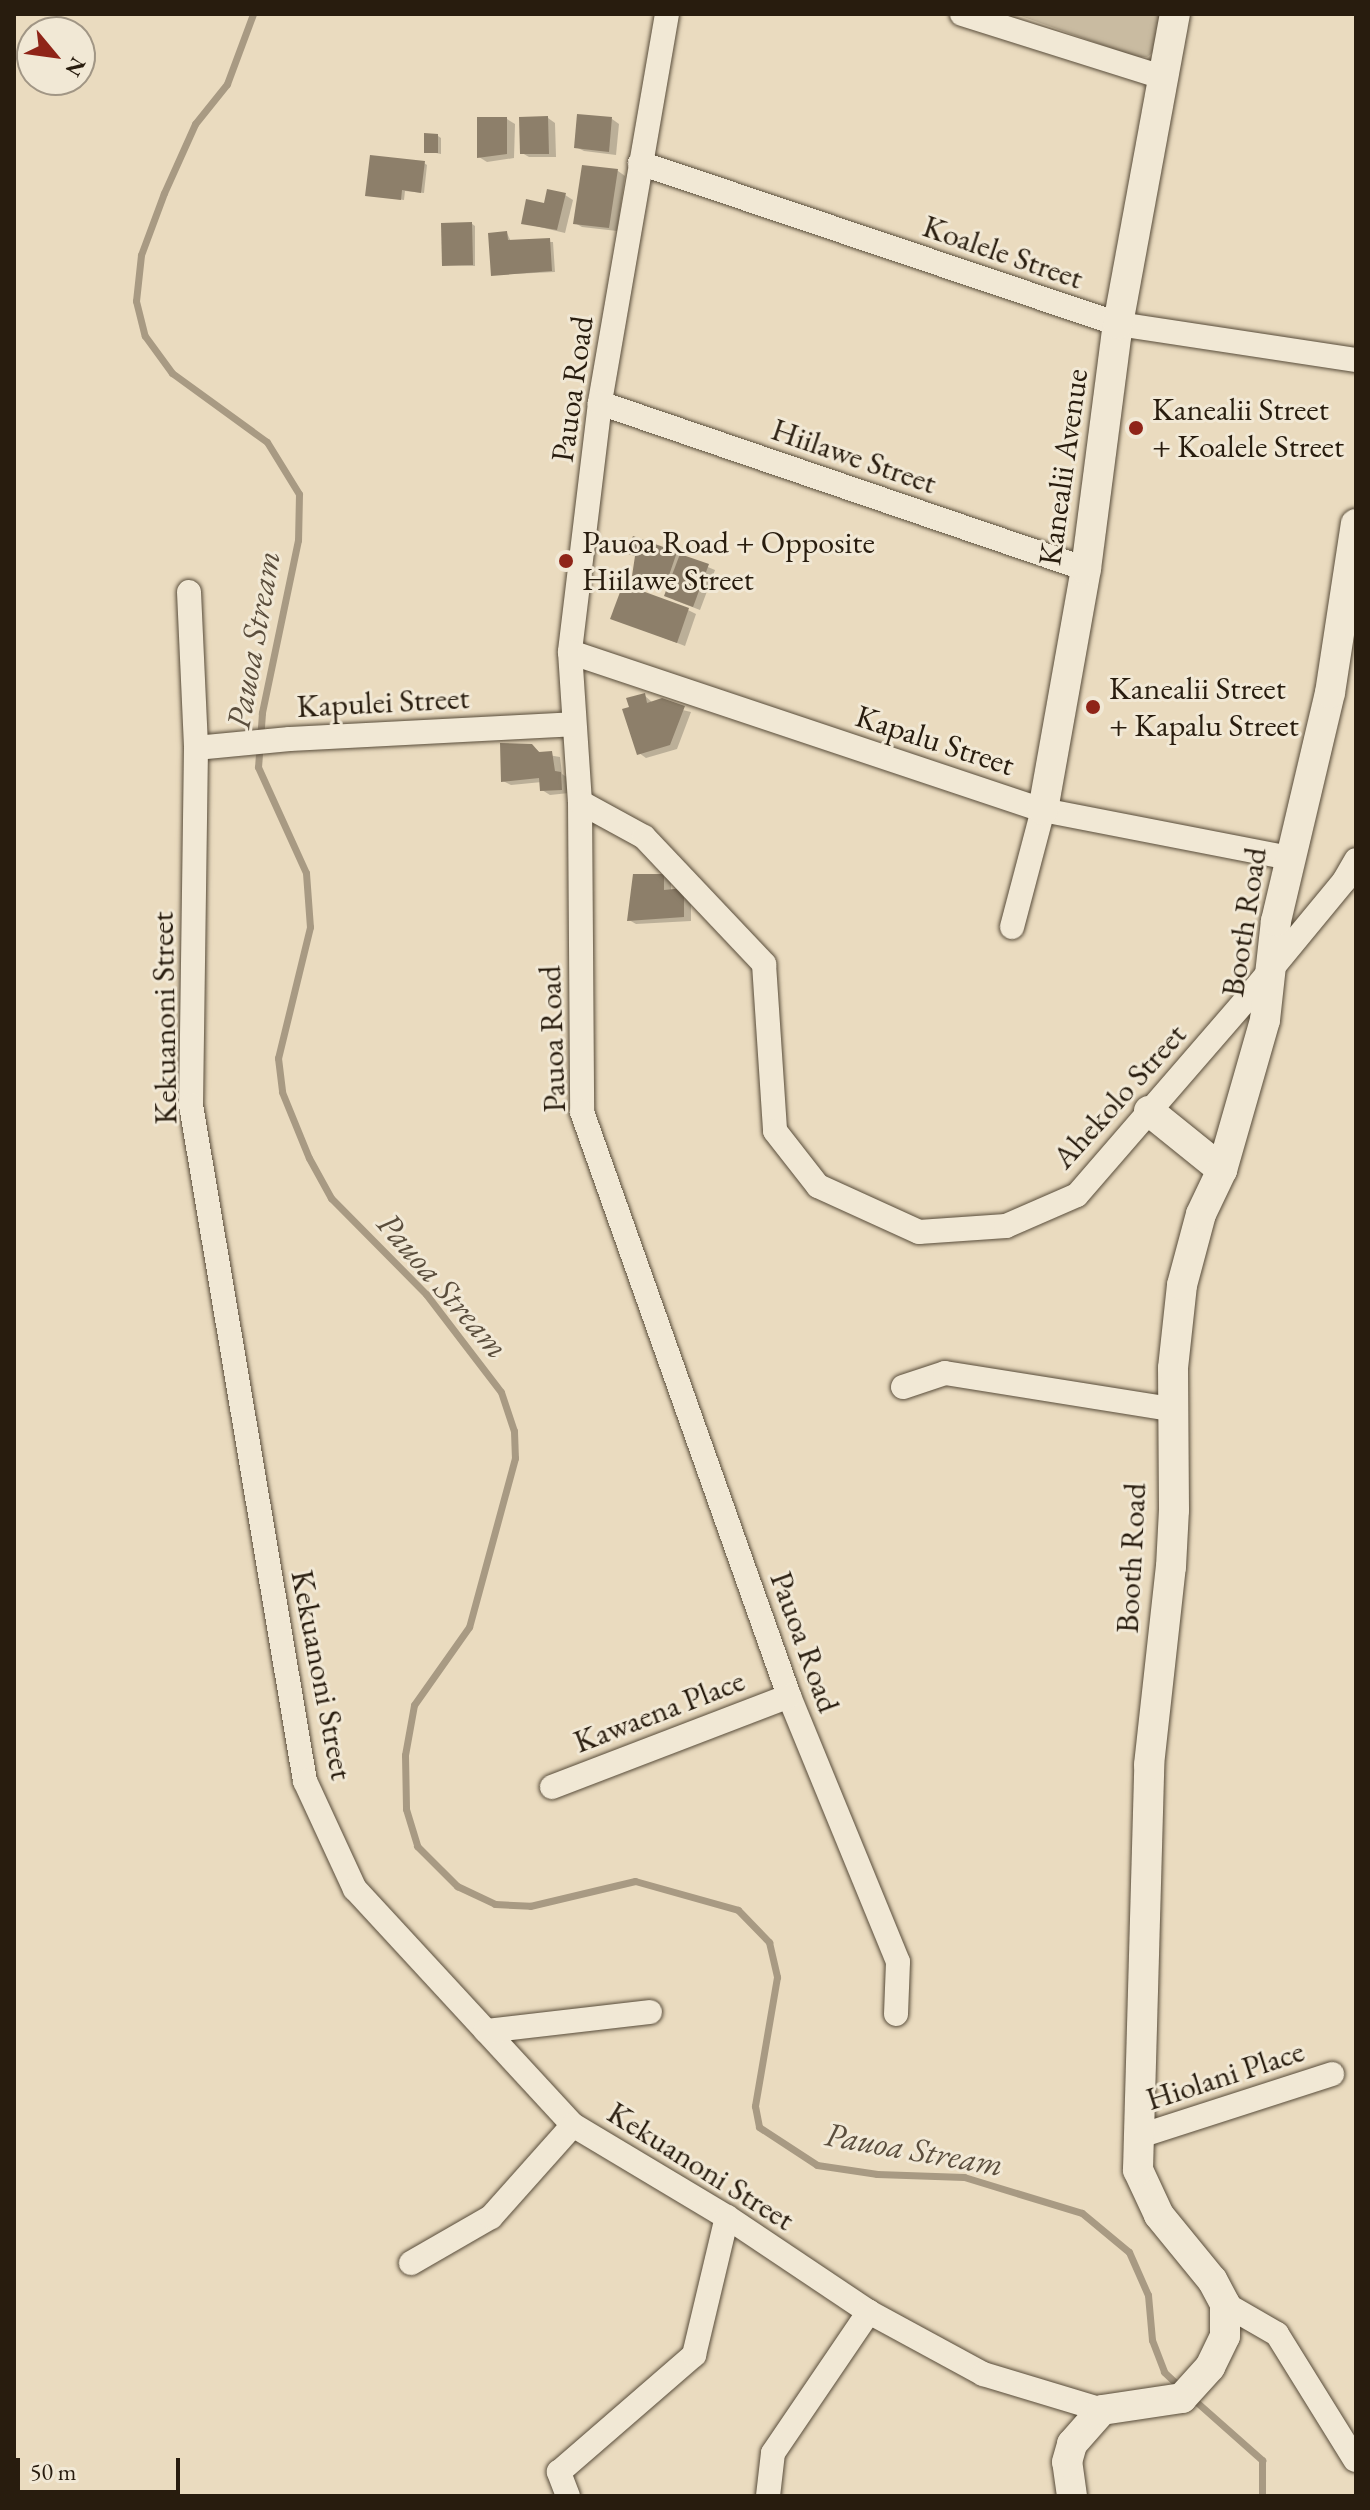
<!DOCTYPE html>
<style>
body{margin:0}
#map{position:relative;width:1370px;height:2510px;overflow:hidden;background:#eadbbf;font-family:"EB Garamond",serif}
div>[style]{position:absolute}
.green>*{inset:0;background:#c9bba1}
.shadow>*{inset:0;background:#0003}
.stream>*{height:7px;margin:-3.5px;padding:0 3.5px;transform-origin:3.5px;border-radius:3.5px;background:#a89a83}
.building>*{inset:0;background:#8d7f6a}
.roads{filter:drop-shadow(0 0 2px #584c3a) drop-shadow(0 0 2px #584c3a)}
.minor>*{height:24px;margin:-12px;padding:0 12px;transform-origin:12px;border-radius:12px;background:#f1e8d5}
.tertiary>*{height:30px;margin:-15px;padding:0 15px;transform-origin:15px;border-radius:15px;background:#f1e8d5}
.dots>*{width:22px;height:22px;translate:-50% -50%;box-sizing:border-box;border:4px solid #f1e8d5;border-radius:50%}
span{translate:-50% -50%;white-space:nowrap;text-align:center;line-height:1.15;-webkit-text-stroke:6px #f1e8d5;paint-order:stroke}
.street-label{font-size:32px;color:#281c0e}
.poi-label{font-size:32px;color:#281c0e}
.left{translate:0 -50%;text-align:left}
.water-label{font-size:34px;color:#5b4e3d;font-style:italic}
.frame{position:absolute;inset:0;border:16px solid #281c0e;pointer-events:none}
.north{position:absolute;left:16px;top:16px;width:80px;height:80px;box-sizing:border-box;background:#f1e8d5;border:2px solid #a19685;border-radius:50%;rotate:119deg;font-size:22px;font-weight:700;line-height:32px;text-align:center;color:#281c0e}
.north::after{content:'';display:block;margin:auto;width:28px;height:36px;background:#8f2418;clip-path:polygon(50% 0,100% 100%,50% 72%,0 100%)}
.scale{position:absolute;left:16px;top:2458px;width:164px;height:36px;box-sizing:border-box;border:4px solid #281c0e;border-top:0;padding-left:10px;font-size:24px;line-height:28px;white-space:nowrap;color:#281c0e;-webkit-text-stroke:6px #f1e8d5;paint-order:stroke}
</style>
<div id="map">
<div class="green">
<div style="clip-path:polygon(1015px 14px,1166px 14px,1160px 47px,1147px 57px,1136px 57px)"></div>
</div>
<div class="shadow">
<div style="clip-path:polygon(548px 118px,555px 123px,556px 157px,529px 157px,522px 153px)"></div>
<div style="clip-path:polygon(507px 119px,515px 124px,514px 158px,487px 162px,479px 157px)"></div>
<div style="clip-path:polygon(612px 119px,619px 124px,616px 155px,584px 151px,576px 147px)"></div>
<div style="clip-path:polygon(438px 136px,441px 138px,441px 154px,426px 151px)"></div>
<div style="clip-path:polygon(424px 163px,427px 165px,424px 193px,405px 191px,404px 200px,367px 195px)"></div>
<div style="clip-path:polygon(584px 167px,618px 171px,625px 176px,617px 231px,582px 227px,575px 223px)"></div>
<div style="clip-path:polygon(565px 195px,573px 200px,565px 233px,523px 223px)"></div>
<div style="clip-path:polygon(472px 224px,475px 226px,475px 266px,444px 265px)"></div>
<div style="clip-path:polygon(507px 233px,511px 242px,553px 242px,555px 272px,493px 275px)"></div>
<div style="clip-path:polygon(627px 552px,676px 554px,715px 570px,700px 610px,674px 600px,669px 588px,642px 579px,637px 557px)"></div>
<div style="clip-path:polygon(688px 610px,696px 614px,685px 646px,613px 618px)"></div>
<div style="clip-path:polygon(644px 695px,653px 703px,691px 712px,677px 749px,646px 758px,639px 753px)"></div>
<div style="clip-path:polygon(532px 746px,542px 754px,560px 757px,562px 774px,568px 778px,569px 793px,550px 795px,542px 790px,542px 782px,511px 785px,503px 781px)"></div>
<div style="clip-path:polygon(663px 876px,671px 880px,671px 891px,691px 895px,691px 921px,636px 924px,629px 920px)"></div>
</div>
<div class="stream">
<div style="left:253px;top:14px;width:75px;rotate:110.4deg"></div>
<div style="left:227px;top:84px;width:51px;rotate:128.7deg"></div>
<div style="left:195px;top:124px;width:76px;rotate:114.2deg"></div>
<div style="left:164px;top:193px;width:66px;rotate:110.4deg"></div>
<div style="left:141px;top:255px;width:46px;rotate:96.2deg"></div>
<div style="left:136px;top:301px;width:36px;rotate:76deg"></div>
<div style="left:145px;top:336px;width:46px;rotate:53.9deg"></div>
<div style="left:172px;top:373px;width:117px;rotate:36deg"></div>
<div style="left:267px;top:442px;width:61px;rotate:58.4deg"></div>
<div style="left:299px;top:494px;width:46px;rotate:91.2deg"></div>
<div style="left:298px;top:540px;width:177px;rotate:101.8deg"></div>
<div style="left:262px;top:713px;width:54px;rotate:94.2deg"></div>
<div style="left:258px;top:767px;width:116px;rotate:65.6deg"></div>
<div style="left:306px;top:873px;width:54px;rotate:85.8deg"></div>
<div style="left:310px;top:927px;width:135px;rotate:103.7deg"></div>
<div style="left:278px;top:1058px;width:34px;rotate:83deg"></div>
<div style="left:282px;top:1092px;width:71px;rotate:67.8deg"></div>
<div style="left:309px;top:1158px;width:46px;rotate:61.2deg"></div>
<div style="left:331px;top:1198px;width:135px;rotate:45.3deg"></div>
<div style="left:426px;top:1294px;width:123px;rotate:52.6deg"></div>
<div style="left:501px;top:1392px;width:41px;rotate:71.6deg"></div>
<div style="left:514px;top:1431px;width:27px;rotate:88deg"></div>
<div style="left:515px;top:1458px;width:175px;rotate:105.2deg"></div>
<div style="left:469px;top:1627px;width:95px;rotate:125.2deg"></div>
<div style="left:414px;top:1705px;width:51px;rotate:100.2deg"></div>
<div style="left:405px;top:1755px;width:54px;rotate:88.9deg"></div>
<div style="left:406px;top:1809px;width:39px;rotate:73deg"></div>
<div style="left:417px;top:1846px;width:57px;rotate:45deg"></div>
<div style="left:457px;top:1886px;width:42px;rotate:25.3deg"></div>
<div style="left:495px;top:1904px;width:35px;rotate:3deg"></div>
<div style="left:530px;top:1906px;width:108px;rotate:-13.4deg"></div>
<div style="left:635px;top:1881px;width:107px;rotate:15.7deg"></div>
<div style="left:738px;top:1910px;width:45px;rotate:45.9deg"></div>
<div style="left:769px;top:1942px;width:36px;rotate:77deg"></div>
<div style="left:777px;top:1977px;width:131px;rotate:99.7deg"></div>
<div style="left:755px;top:2106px;width:21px;rotate:79deg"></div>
<div style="left:759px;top:2127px;width:69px;rotate:33.2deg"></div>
<div style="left:817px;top:2165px;width:61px;rotate:8.5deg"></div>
<div style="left:877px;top:2174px;width:87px;rotate:2deg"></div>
<div style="left:964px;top:2177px;width:123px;rotate:17deg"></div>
<div style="left:1082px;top:2213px;width:61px;rotate:39.7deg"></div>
<div style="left:1129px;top:2252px;width:47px;rotate:66.2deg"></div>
<div style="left:1148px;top:2295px;width:45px;rotate:84.9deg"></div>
<div style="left:1152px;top:2340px;width:34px;rotate:69deg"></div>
<div style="left:1164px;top:2372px;width:22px;rotate:43deg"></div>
<div style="left:1192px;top:2398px;width:94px;rotate:41.5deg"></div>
<div style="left:1262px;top:2460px;width:36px;rotate:90deg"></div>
</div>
<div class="building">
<div style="clip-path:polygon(577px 114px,612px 117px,609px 152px,574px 148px)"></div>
<div style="clip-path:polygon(548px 116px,549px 154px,520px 154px,519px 117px)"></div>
<div style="clip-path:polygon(477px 117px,507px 117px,507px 154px,477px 158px)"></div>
<div style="clip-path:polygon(424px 133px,438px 134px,438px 153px,424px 153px)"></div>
<div style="clip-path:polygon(370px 155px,425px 161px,421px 193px,402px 190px,401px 200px,365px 196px)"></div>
<div style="clip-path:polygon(582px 165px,618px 169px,609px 228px,573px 224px)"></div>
<div style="clip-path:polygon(547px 189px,566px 193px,557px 230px,521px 224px,526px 199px,544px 203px)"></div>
<div style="clip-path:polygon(472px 222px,473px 265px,442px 266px,441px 223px)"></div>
<div style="clip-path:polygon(507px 231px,508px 240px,550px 238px,552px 271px,491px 276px,488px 233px)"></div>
<div style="clip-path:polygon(633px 536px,677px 552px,665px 587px,632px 576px,635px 556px,625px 553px)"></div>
<div style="clip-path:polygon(680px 554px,709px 564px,693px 607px,664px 596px)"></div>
<div style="clip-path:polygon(623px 584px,689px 608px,677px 643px,610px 619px)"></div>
<div style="clip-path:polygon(645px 693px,647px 703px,662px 698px,685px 706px,670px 745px,637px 755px,622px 709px,629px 707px,626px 698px)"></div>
<div style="clip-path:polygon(500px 743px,532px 744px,539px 752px,552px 751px,555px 771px,561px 772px,562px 790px,540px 791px,539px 778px,501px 782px)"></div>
<div style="clip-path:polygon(633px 874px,664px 874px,664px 890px,684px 888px,684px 917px,627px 921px)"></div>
</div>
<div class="roads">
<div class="minor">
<div style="left:667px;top:14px;width:395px;rotate:99.8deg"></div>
<div style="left:600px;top:403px;width:251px;rotate:96.9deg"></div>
<div style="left:570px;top:652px;width:150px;rotate:86.2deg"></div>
<div style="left:580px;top:802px;width:310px;rotate:89.6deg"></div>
<div style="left:582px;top:1112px;width:620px;rotate:70.48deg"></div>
<div style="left:789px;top:1696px;width:287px;rotate:67.7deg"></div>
<div style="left:898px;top:1962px;width:52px;rotate:92.2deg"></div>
<div style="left:962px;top:14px;width:213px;rotate:17.5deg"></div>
<div style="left:640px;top:163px;width:504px;rotate:18.61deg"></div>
<div style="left:1118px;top:324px;width:241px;rotate:8.6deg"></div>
<div style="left:600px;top:403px;width:514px;rotate:18.86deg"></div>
<div style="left:189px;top:592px;width:156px;rotate:87.4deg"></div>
<div style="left:196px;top:748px;width:357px;rotate:90.8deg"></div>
<div style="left:191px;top:1105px;width:686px;rotate:80.43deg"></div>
<div style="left:305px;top:1781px;width:119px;rotate:65.2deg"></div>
<div style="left:355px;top:1889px;width:321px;rotate:47.3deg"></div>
<div style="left:573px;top:2125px;width:179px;rotate:30.9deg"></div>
<div style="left:727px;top:2217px;width:171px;rotate:33.8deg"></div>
<div style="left:869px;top:2312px;width:130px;rotate:28.5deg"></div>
<div style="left:983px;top:2374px;width:124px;rotate:16.8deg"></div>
<div style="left:570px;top:652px;width:499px;rotate:18.5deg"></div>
<div style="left:1043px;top:810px;width:251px;rotate:11deg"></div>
<div style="left:196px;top:748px;width:94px;rotate:-5.5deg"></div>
<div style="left:290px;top:739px;width:283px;rotate:-3deg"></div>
<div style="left:580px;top:802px;width:73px;rotate:28.7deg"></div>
<div style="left:644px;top:837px;width:175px;rotate:46.6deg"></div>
<div style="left:764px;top:964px;width:167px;rotate:86.2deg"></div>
<div style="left:775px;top:1131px;width:70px;rotate:52deg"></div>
<div style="left:818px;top:1186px;width:111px;rotate:24.5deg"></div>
<div style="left:919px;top:1232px;width:87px;rotate:-3.9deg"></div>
<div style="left:1006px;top:1226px;width:77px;rotate:-23.6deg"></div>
<div style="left:1077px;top:1195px;width:264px;rotate:-49.1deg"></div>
<div style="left:1250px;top:995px;width:148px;rotate:-50.5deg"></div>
<div style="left:1344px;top:881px;width:24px;rotate:-60deg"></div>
<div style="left:1012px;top:927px;width:121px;rotate:-75.2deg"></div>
<div style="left:903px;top:1387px;width:44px;rotate:-18.4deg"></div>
<div style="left:945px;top:1373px;width:229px;rotate:9.1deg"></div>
<div style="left:552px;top:1787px;width:254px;rotate:-21deg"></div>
<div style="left:486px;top:2031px;width:165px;rotate:-6.6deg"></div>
<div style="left:1137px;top:2137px;width:205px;rotate:-17.9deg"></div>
<div style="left:411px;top:2263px;width:92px;rotate:-29.9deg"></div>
<div style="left:491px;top:2217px;width:123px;rotate:-48.3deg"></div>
<div style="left:1225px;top:2304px;width:60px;rotate:30deg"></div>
<div style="left:1277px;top:2334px;width:148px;rotate:58.2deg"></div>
<div style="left:568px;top:2496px;width:26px;rotate:-111deg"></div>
<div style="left:559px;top:2472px;width:179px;rotate:-40.9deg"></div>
<div style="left:694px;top:2355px;width:142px;rotate:-76.6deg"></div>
<div style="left:768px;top:2496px;width:43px;rotate:-83.4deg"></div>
<div style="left:773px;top:2453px;width:171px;rotate:-55.8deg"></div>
</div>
<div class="tertiary">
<div style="left:1043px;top:810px;width:245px;rotate:-79.9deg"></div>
<div style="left:1086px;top:569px;width:247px;rotate:-82.6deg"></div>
<div style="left:1118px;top:324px;width:315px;rotate:-79.6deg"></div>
<div style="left:1149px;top:1111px;width:94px;rotate:38.9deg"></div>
<div style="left:1072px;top:2496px;width:34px;rotate:-98deg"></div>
<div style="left:1067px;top:2462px;width:19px;rotate:-74deg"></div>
<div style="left:1072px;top:2444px;width:45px;rotate:-48.6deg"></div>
<div style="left:1102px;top:2410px;width:81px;rotate:-8.5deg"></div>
<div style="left:1182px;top:2398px;width:42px;rotate:-47.9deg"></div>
<div style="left:1210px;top:2367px;width:34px;rotate:-64deg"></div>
<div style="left:1225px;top:2336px;width:32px;rotate:-90deg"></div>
<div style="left:1225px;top:2304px;width:27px;rotate:-118deg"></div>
<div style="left:1212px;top:2280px;width:84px;rotate:-129.2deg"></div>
<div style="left:1159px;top:2215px;width:50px;rotate:-115deg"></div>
<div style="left:1138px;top:2170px;width:405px;rotate:-88.4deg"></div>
<div style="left:1149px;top:1765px;width:199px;rotate:-83.7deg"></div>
<div style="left:1171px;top:1567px;width:57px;rotate:-87deg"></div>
<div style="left:1174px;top:1510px;width:142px;rotate:-90.4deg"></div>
<div style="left:1173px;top:1368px;width:83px;rotate:-83.8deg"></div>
<div style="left:1182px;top:1285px;width:73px;rotate:-75deg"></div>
<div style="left:1201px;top:1214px;width:49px;rotate:-64.5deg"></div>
<div style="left:1222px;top:1170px;width:156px;rotate:-74deg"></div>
<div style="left:1265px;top:1020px;width:100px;rotate:-83.7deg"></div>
<div style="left:1276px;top:921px;width:234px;rotate:-76.7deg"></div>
<div style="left:1330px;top:693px;width:171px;rotate:-81.3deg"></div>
</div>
</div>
<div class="dots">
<div style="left:1136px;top:428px;background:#8f2418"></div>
<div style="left:566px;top:561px;background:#8f2418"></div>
<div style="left:1093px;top:707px;background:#8f2418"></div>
</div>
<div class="street-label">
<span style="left:1003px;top:252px;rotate:19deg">Koalele Street</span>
<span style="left:572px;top:389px;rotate:-82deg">Pauoa Road</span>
<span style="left:854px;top:456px;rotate:19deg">Hiilawe Street</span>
<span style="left:1063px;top:467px;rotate:-82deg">Kanealii Avenue</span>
<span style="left:383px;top:702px;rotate:-3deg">Kapulei Street</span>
<span style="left:935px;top:740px;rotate:18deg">Kapalu Street</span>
<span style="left:1244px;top:922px;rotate:-81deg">Booth Road</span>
<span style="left:164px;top:1018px;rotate:-91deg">Kekuanoni Street</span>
<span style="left:552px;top:1039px;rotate:-92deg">Pauoa Road</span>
<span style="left:1119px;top:1096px;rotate:-48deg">Ahekolo Street</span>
<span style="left:1131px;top:1558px;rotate:-87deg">Booth Road</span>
<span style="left:805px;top:1642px;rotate:70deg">Pauoa Road</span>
<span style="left:322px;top:1675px;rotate:79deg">Kekuanoni Street</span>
<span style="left:659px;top:1711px;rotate:-21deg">Kawaena Place</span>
<span style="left:1225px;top:2075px;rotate:-18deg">Hiolani Place</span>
<span style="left:701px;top:2166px;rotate:32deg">Kekuanoni Street</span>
</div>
<div class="poi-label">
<span class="left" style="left:1152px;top:428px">Kanealii Street<br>+ Koalele Street</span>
<span class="left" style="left:582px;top:561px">Pauoa Road + Opposite<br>Hiilawe Street</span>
<span class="left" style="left:1109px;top:707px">Kanealii Street<br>+ Kapalu Street</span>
</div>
<div class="water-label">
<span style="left:253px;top:640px;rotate:-80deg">Pauoa Stream</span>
<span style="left:443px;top:1285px;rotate:49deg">Pauoa Stream</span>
<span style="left:914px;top:2149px;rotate:10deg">Pauoa Stream</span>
</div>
<div class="frame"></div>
<div class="north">N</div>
<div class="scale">50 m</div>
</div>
